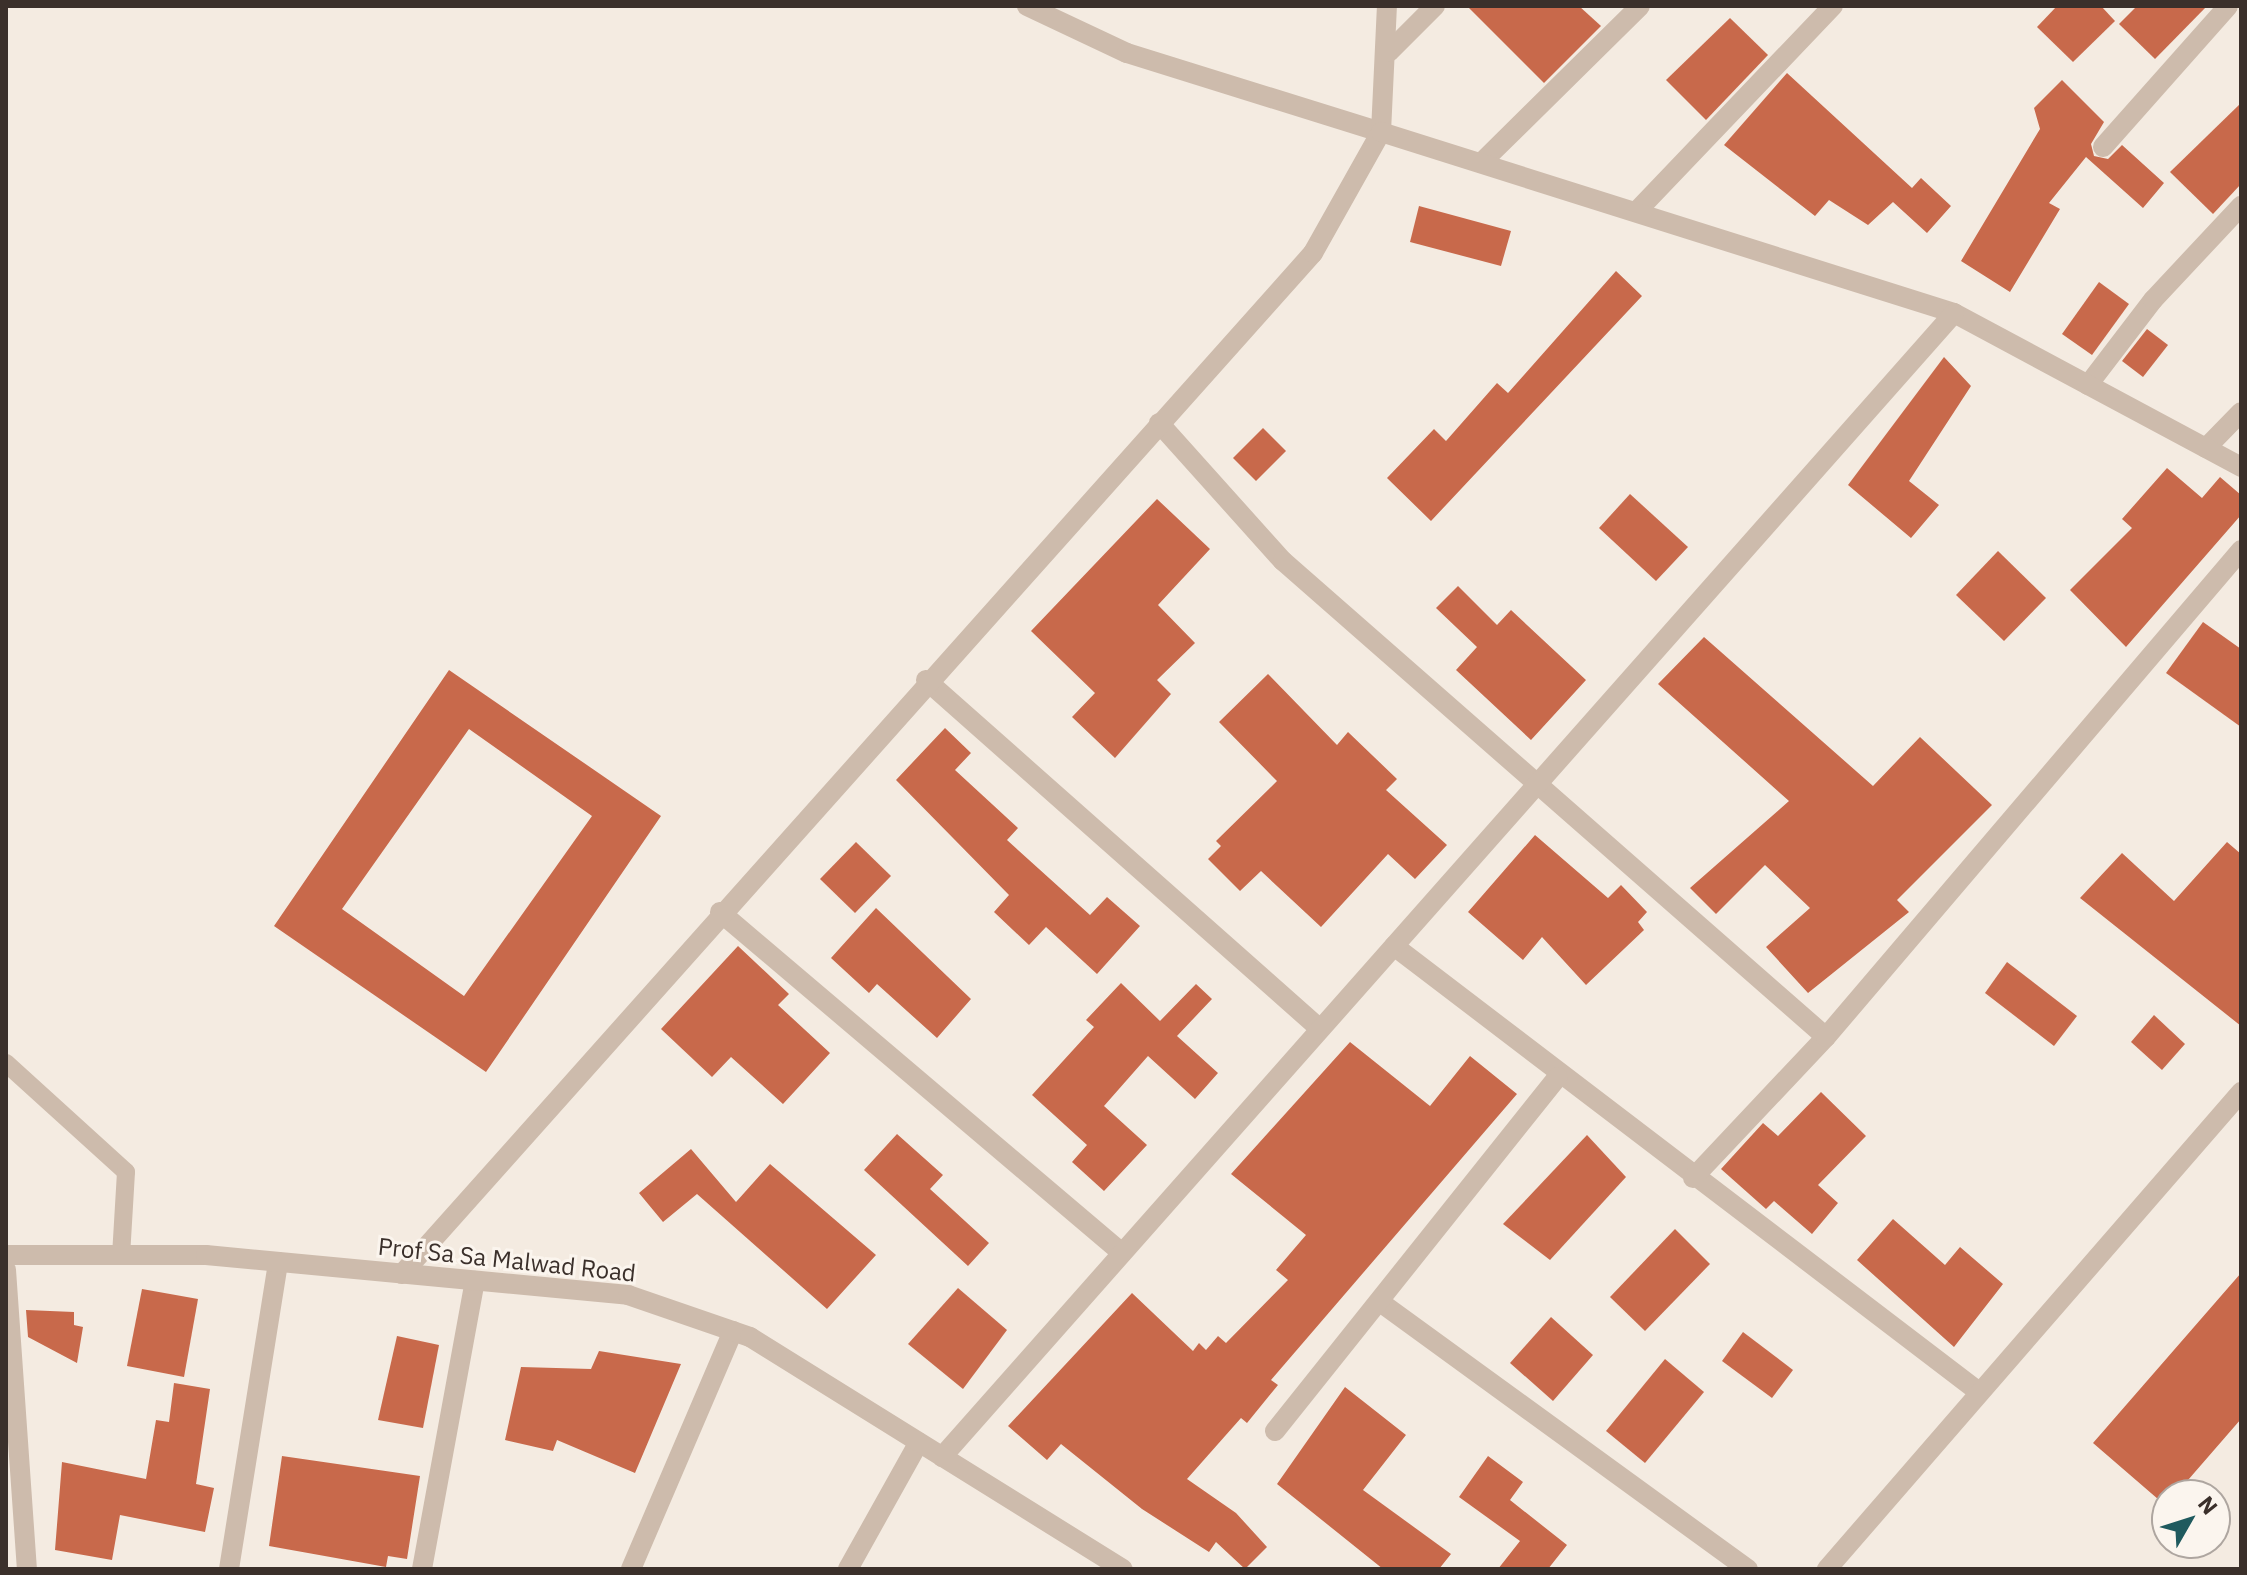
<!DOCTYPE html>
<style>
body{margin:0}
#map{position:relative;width:2247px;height:1575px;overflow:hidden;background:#f4ebe1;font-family:"IBM Plex Sans",sans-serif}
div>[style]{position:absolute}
.building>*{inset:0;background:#c8694b}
.service>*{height:18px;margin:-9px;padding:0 9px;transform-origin:9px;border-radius:9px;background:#cdbbac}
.minor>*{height:20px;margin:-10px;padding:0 10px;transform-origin:10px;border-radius:10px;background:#cdbbac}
.tertiary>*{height:20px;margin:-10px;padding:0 10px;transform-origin:10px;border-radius:10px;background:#cdbbac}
span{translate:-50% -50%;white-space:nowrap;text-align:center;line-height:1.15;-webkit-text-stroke:6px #fbf5ee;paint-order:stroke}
.street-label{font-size:24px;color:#3b302b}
.frame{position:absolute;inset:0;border:8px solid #3b302b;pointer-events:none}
.north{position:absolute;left:2151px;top:1479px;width:80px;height:80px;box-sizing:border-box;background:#fbf5ee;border:2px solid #aea6a0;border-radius:50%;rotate:51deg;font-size:22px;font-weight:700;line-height:32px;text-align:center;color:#3b302b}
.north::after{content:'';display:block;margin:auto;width:28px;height:36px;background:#1f5a5e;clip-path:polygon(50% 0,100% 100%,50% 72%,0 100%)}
</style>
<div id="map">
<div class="building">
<div style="clip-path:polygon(1467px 6px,1579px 6px,1601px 26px,1544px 83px)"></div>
<div style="clip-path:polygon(2057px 6px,2101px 6px,2115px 21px,2073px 62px,2037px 27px)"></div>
<div style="clip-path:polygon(2137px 6px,2207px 6px,2155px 59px,2119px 24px)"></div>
<div style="clip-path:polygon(1730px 18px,1768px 55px,1706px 120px,1666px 80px)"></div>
<div style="clip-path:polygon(1787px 73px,1912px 188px,1921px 178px,1951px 206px,1927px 233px,1893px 202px,1868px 225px,1829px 200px,1815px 216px,1724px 145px)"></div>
<div style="clip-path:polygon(2062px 80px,2104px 122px,2091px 144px,2094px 156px,2108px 159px,2122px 145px,2164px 183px,2143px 208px,2086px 157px,2049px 203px,2060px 209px,2010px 292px,1961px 261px,2040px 129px,2034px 108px)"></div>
<div style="clip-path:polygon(2241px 103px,2241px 184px,2213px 214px,2170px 172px)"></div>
<div style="clip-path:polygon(1419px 206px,1511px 231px,1501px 266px,1410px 242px)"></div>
<div style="clip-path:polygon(1616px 271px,1642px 296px,1431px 521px,1387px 478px,1434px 429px,1446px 441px,1497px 383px,1508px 393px)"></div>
<div style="clip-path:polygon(2099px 282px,2129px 304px,2092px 355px,2062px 334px)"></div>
<div style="clip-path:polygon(2147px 329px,2168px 345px,2143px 377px,2122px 361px)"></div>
<div style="clip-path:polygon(1944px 357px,1971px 386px,1909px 481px,1939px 505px,1911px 538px,1848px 485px)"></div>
<div style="clip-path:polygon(1263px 428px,1286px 451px,1256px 481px,1233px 458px)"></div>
<div style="clip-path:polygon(2167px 468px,2202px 498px,2220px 477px,2241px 495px,2241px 515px,2126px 647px,2070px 590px,2132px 528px,2122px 519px)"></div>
<div style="clip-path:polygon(1630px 494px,1688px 547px,1656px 581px,1599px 528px)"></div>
<div style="clip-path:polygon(1157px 499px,1210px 549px,1158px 605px,1195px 643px,1157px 680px,1171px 694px,1115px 758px,1072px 717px,1095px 693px,1031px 631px)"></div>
<div style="clip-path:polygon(1998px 551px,2046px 598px,2004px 641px,1956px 595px)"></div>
<div style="clip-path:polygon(1458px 586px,1497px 625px,1511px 610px,1586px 680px,1531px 740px,1456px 670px,1477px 647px,1436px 608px)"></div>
<div style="clip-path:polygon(2203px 622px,2241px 649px,2241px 727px,2166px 673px)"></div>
<div style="clip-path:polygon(1704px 637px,1873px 786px,1920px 737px,1992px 805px,1897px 900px,1909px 912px,1808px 993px,1766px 947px,1810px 908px,1765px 865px,1716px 914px,1690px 888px,1789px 801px,1658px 684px)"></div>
<div style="clip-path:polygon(evenodd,449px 670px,661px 816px,486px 1072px,274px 926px,449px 670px,469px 729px,592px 816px,464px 996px,342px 909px,469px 729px)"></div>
<div style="clip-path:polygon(1268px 674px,1337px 745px,1348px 732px,1397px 779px,1386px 790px,1447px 845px,1415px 879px,1388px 854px,1321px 927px,1261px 871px,1240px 891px,1208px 859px,1221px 846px,1216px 841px,1277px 781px,1219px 722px)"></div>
<div style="clip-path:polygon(945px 728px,971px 753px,955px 770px,1018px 828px,1007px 840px,1090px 915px,1107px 897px,1140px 926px,1097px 974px,1046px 927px,1029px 945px,994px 912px,1009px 895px,896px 780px)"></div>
<div style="clip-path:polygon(1535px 835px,1608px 898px,1621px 885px,1647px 912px,1638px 922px,1644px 930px,1586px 985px,1542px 937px,1523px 960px,1468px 912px)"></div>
<div style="clip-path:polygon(856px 842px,891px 876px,855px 913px,820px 879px)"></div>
<div style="clip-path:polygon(2227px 842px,2241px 854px,2241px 1026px,2080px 898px,2122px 853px,2174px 901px)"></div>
<div style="clip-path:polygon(876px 908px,971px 999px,937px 1038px,877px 984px,869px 993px,831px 958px)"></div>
<div style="clip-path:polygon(738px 946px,789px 994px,778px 1005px,830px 1053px,783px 1104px,731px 1057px,712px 1077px,661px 1029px)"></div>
<div style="clip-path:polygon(2007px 962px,2077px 1016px,2054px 1046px,1985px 993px)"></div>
<div style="clip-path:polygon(1121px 983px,1160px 1021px,1196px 984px,1212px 999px,1177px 1036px,1218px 1073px,1195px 1099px,1148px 1056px,1104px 1106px,1147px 1145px,1104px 1191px,1072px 1162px,1087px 1145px,1032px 1095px,1094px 1027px,1086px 1020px)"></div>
<div style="clip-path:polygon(2154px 1015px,2185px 1044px,2162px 1070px,2131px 1042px)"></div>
<div style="clip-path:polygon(1350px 1042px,1430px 1106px,1470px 1056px,1517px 1094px,1271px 1380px,1278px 1385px,1247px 1423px,1241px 1418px,1187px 1479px,1236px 1513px,1267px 1547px,1245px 1569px,1216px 1542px,1209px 1552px,1142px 1509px,1061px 1444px,1047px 1460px,1008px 1426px,1132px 1293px,1193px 1351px,1199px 1343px,1206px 1350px,1218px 1336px,1226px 1343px,1288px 1280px,1276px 1270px,1306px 1235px,1231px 1174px)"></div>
<div style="clip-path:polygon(1821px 1092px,1866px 1136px,1818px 1185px,1838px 1203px,1812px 1234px,1774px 1201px,1766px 1209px,1721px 1169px,1763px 1123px,1778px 1136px)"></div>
<div style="clip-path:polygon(897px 1134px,943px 1175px,930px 1189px,989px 1243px,968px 1266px,864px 1170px)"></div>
<div style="clip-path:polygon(1587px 1135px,1626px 1177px,1550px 1260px,1503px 1224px)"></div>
<div style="clip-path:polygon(691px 1149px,736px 1202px,770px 1164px,876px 1255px,827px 1309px,697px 1194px,663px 1222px,639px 1193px)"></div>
<div style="clip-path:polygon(1893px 1219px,1945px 1265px,1960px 1247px,2003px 1284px,1954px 1347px,1857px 1260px)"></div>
<div style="clip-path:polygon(1675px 1229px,1710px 1264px,1645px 1331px,1610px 1297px)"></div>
<div style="clip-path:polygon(2241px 1273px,2241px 1419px,2175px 1495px,2167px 1495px,2166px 1506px,2093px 1443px)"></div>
<div style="clip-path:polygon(958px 1288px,1007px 1330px,963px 1389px,908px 1344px)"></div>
<div style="clip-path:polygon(142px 1289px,198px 1299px,184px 1377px,127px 1366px)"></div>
<div style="clip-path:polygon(26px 1310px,74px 1312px,74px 1325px,83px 1327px,77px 1363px,28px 1337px)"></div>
<div style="clip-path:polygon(1551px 1317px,1593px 1355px,1553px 1401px,1510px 1363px)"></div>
<div style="clip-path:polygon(1743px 1332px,1793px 1370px,1772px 1398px,1722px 1361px)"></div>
<div style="clip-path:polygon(397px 1336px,439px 1345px,423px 1428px,378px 1420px)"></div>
<div style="clip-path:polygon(599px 1351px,681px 1364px,635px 1473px,557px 1440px,553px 1451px,505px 1440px,521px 1367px,591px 1369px)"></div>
<div style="clip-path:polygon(1665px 1359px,1704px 1392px,1645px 1463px,1606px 1431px)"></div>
<div style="clip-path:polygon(174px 1383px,210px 1389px,196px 1484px,214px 1488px,205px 1532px,120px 1515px,112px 1560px,55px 1550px,62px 1462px,146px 1479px,156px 1420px,169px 1422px)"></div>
<div style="clip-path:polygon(1345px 1387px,1406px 1435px,1363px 1490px,1451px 1554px,1439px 1569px,1383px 1569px,1277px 1484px)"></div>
<div style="clip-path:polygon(282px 1456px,420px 1476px,407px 1559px,388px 1556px,386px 1567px,269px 1546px)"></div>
<div style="clip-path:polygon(1488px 1456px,1523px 1482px,1510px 1500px,1567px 1545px,1548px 1569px,1498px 1569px,1520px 1541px,1459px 1497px)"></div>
</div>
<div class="service">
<div style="left:6px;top:1063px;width:162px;rotate:42.2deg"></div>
<div style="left:126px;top:1172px;width:83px;rotate:93.4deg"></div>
</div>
<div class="minor">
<div style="left:1027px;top:6px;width:110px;rotate:25.2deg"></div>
<div style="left:1127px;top:53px;width:266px;rotate:17.3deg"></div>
<div style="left:1381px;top:132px;width:126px;rotate:-87.3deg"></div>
<div style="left:1389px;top:52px;width:65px;rotate:-45deg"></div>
<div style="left:2103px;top:147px;width:188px;rotate:-48.4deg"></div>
<div style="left:1481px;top:163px;width:223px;rotate:-44.6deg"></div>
<div style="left:1636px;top:212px;width:285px;rotate:-46.3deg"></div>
<div style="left:2088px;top:385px;width:107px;rotate:-52.6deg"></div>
<div style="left:2153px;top:300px;width:129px;rotate:-46.9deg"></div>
<div style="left:1159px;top:423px;width:186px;rotate:48.1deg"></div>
<div style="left:1283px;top:561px;width:722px;rotate:41.24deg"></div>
<div style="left:2206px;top:448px;width:50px;rotate:-45.8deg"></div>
<div style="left:926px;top:680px;width:526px;rotate:41.53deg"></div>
<div style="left:720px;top:912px;width:527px;rotate:40.31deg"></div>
<div style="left:1394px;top:946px;width:736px;rotate:37.32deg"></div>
<div style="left:1693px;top:1178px;width:194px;rotate:-46.7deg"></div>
<div style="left:1826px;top:1037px;width:640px;rotate:-49.56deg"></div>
<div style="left:6px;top:1270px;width:300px;rotate:86deg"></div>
<div style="left:402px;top:1274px;width:1368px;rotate:-48.26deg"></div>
<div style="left:1313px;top:253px;width:139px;rotate:-60.7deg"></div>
<div style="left:1381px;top:132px;width:601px;rotate:17.53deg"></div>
<div style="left:1954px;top:313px;width:326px;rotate:28.2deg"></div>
<div style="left:1380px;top:1302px;width:455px;rotate:36deg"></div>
<div style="left:1275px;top:1431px;width:453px;rotate:-51.4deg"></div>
<div style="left:942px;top:1457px;width:1527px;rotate:-48.5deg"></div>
<div style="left:229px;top:1569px;width:311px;rotate:-80.9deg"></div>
<div style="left:422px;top:1569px;width:293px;rotate:-79.6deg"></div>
<div style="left:631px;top:1569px;width:259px;rotate:-66.8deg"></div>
<div style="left:848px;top:1569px;width:145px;rotate:-60.8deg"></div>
<div style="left:1827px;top:1569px;width:632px;rotate:-49.04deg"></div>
</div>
<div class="tertiary">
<div style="left:6px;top:1255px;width:200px"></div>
<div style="left:206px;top:1255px;width:424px;rotate:5.4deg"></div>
<div style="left:628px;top:1295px;width:129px;rotate:19deg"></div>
<div style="left:750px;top:1337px;width:439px;rotate:31.9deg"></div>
</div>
<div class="street-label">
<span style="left:507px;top:1260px;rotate:6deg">Prof Sa Sa Malwad Road</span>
</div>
<div class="frame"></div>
<div class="north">N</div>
</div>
